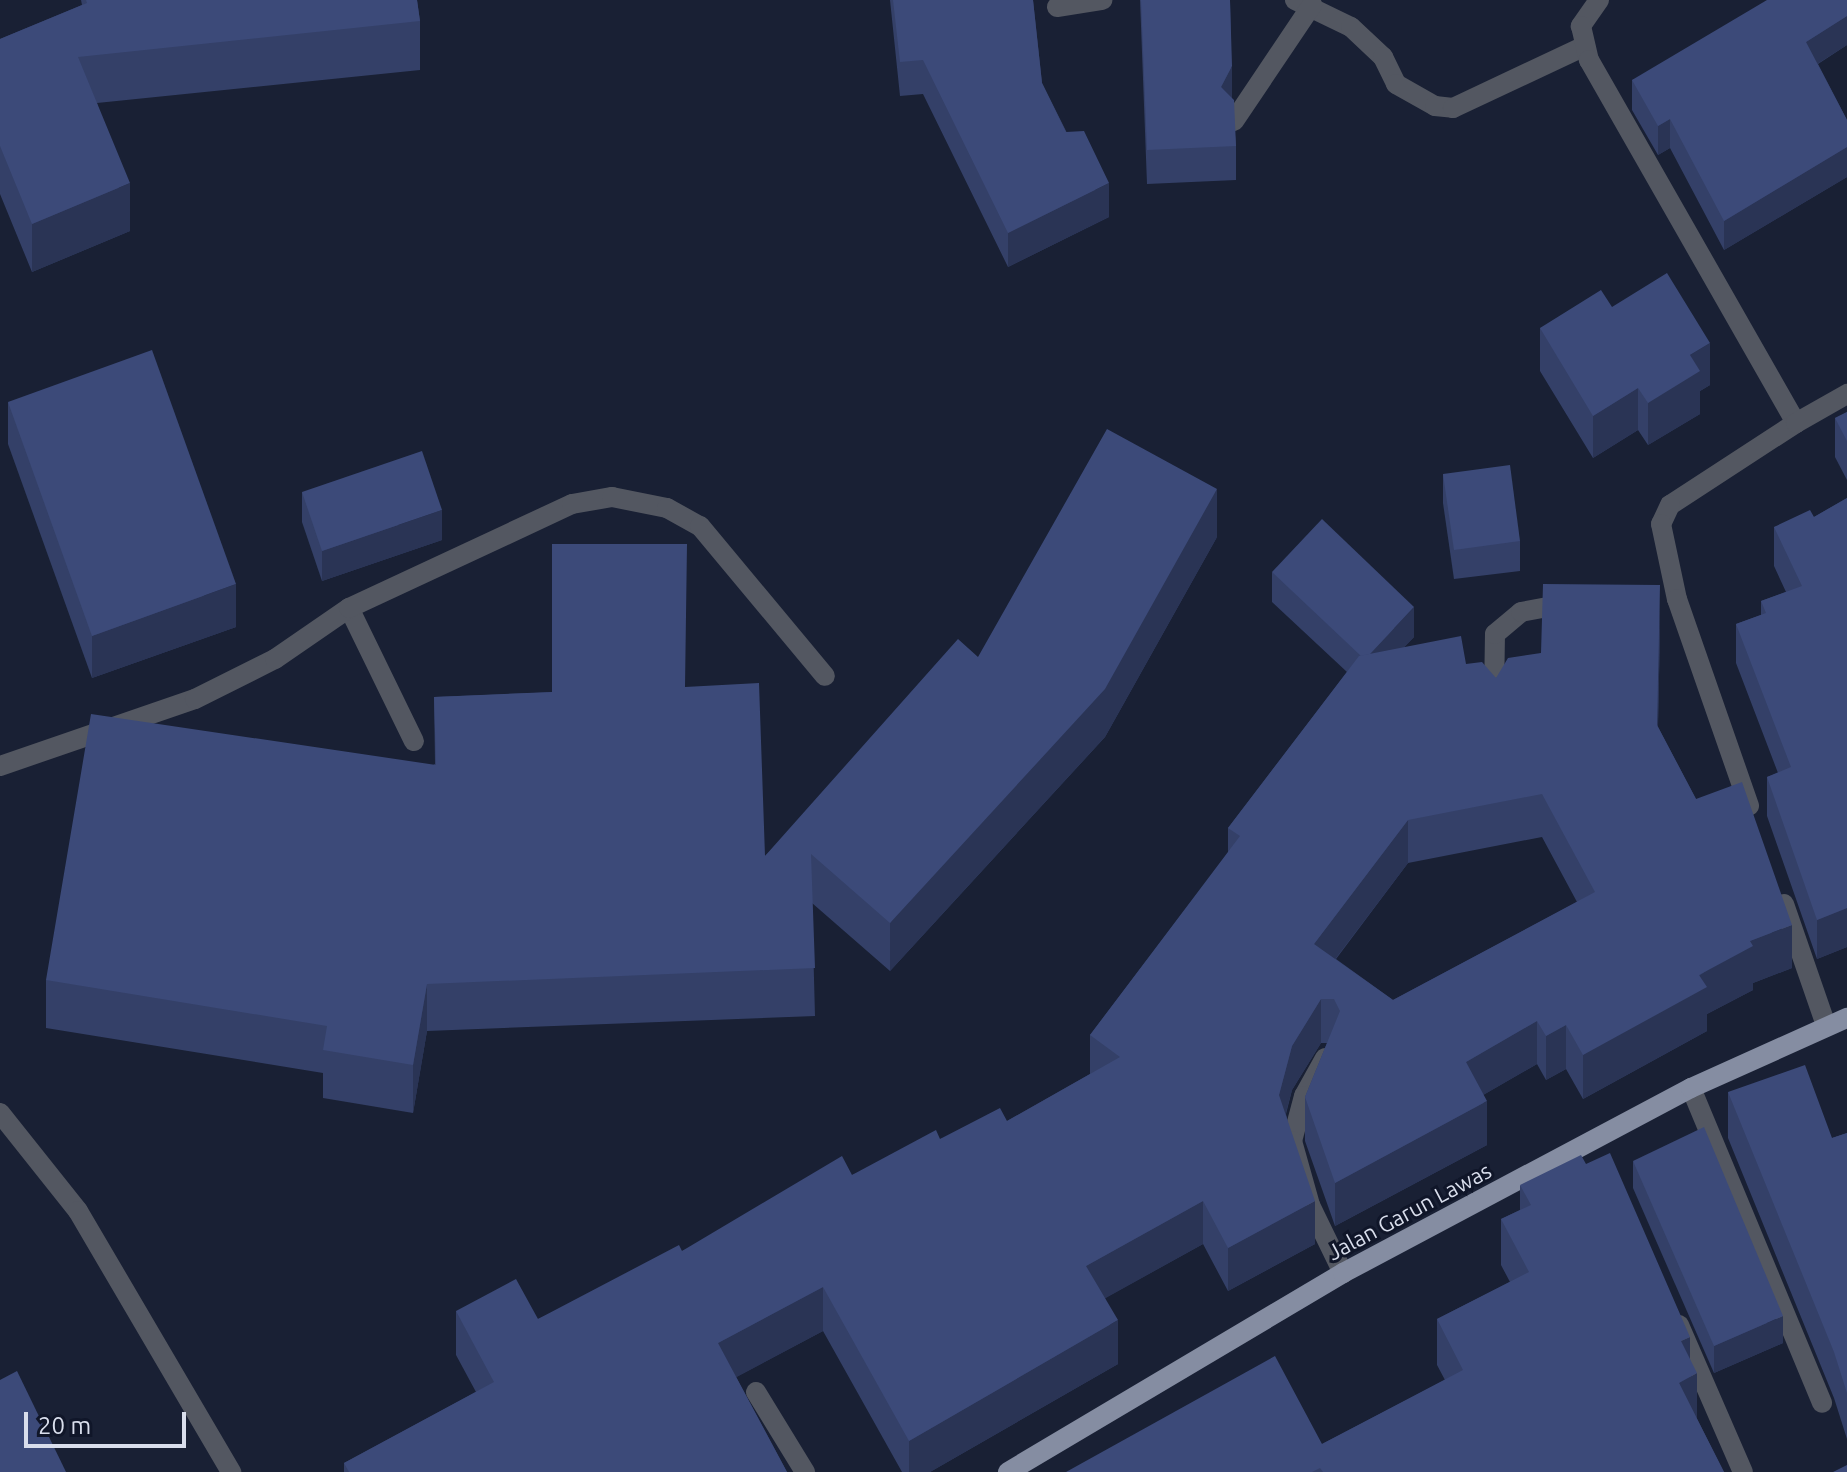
<!DOCTYPE html>
<style>
body{margin:0}
#map{position:relative;width:1847px;height:1472px;overflow:hidden;background:#192034;font-family:Ubuntu,sans-serif}
div>[style]{position:absolute}
.minor>*{height:20px;margin:-10px;padding:0 10px;transform-origin:10px;border-radius:10px;background:#535761}
.major>*{height:20px;margin:-10px;padding:0 10px;transform-origin:10px;border-radius:10px;background:#858da2}
.wall>*{inset:0;background:#344068}
.shaded-wall>*{inset:0;background:#2a3455}
.building>*{inset:0;background:#3c4a79}
span{translate:-50% -50%;white-space:nowrap;text-align:center;line-height:1.15;-webkit-text-stroke:6px #101629;paint-order:stroke}
.street-label{font-size:22px;color:#d9deec}
.scale{position:absolute;left:24px;top:1412px;width:162px;height:36px;box-sizing:border-box;border:4px solid #d9deec;border-top:0;padding-left:10px;font-size:24px;line-height:28px;white-space:nowrap;color:#d9deec;-webkit-text-stroke:6px #101629;paint-order:stroke}
</style>
<div id="map">
<div class="minor">
<div style="left:1295px;top:0;width:62px;rotate:25.7deg"></div>
<div style="left:1351px;top:27px;width:44px;rotate:43.2deg"></div>
<div style="left:1383px;top:57px;width:30px;rotate:64deg"></div>
<div style="left:1396px;top:84px;width:45px;rotate:29.4deg"></div>
<div style="left:1435px;top:106px;width:18px;rotate:6deg"></div>
<div style="left:1453px;top:108px;width:146px;rotate:-25.2deg"></div>
<div style="left:1599px;top:0;width:32px;rotate:125deg"></div>
<div style="left:1581px;top:26px;width:35px;rotate:77deg"></div>
<div style="left:1589px;top:60px;width:418px;rotate:60.3deg"></div>
<div style="left:1796px;top:423px;width:150px;rotate:146.9deg"></div>
<div style="left:1670px;top:505px;width:21px;rotate:115deg"></div>
<div style="left:1661px;top:524px;width:77px;rotate:78deg"></div>
<div style="left:1677px;top:599px;width:219px;rotate:70.8deg"></div>
<div style="left:1057px;top:7px;width:46px;rotate:-8.8deg"></div>
<div style="left:1234px;top:121px;width:140px;rotate:-56.1deg"></div>
<div style="left:1796px;top:423px;width:59px;rotate:-29.6deg"></div>
<div style="left:349px;top:608px;width:148px;rotate:64deg"></div>
<div style="left:1494px;top:697px;width:63px;rotate:-89.1deg"></div>
<div style="left:1495px;top:634px;width:34px;rotate:-40deg"></div>
<div style="left:1521px;top:612px;width:49px;rotate:-10.6deg"></div>
<div style="left:0;top:766px;width:206px;rotate:-19deg"></div>
<div style="left:195px;top:699px;width:89px;rotate:-26.6deg"></div>
<div style="left:275px;top:659px;width:90px;rotate:-34.6deg"></div>
<div style="left:349px;top:608px;width:246px;rotate:-25deg"></div>
<div style="left:572px;top:504px;width:41px;rotate:-9.9deg"></div>
<div style="left:612px;top:497px;width:56px;rotate:11.3deg"></div>
<div style="left:667px;top:508px;width:38px;rotate:29deg"></div>
<div style="left:700px;top:526px;width:195px;rotate:50.2deg"></div>
<div style="left:1784px;top:904px;width:128px;rotate:70.9deg"></div>
<div style="left:1325px;top:1058px;width:43px;rotate:118.9deg"></div>
<div style="left:1304px;top:1096px;width:47px;rotate:104.9deg"></div>
<div style="left:1292px;top:1141px;width:66px;rotate:74.3deg"></div>
<div style="left:1310px;top:1205px;width:76px;rotate:64.1deg"></div>
<div style="left:1691px;top:1088px;width:341px;rotate:67.4deg"></div>
<div style="left:0;top:1113px;width:125px;rotate:51.5deg"></div>
<div style="left:78px;top:1211px;width:303px;rotate:59.6deg"></div>
<div style="left:1679px;top:1325px;width:160px;rotate:66.5deg"></div>
<div style="left:756px;top:1392px;width:94px;rotate:58.5deg"></div>
</div>
<div class="major">
<div style="left:1008px;top:1472px;width:390px;rotate:-30.7deg"></div>
<div style="left:1343px;top:1273px;width:394px;rotate:-28deg"></div>
<div style="left:1691px;top:1088px;width:171px;rotate:-24.2deg"></div>
</div>
<div class="wall">
<div style="clip-path:polygon(81px 0,417px 0,420px 21px,420px 70px,97px 103px,130px 231px,32px 272px,0 194px,0 39px,82px 5px)"></div>
<div style="clip-path:polygon(890px 0,1033px 0,1042px 83px,1109px 217px,1008px 267px,923px 94px,900px 96px)"></div>
<div style="clip-path:polygon(1140px 0,1230px 0,1232px 99px,1236px 146px,1236px 180px,1147px 184px)"></div>
<div style="clip-path:polygon(1847px 0,1847px 45px,1818px 64px,1847px 120px,1847px 177px,1724px 250px,1670px 148px,1658px 155px,1632px 110px,1632px 80px)"></div>
<div style="clip-path:polygon(1612px 307px,1710px 385px,1700px 391px,1700px 414px,1648px 445px,1638px 430px,1593px 458px,1540px 371px,1540px 328px)"></div>
<div style="clip-path:polygon(8px 402px,236px 627px,92px 678px,8px 444px)"></div>
<div style="clip-path:polygon(1847px 412px,1847px 480px,1835px 457px,1835px 418px)"></div>
<div style="clip-path:polygon(1443px 474px,1520px 541px,1520px 571px,1454px 579px,1443px 503px)"></div>
<div style="clip-path:polygon(302px 492px,442px 540px,322px 581px,302px 522px)"></div>
<div style="clip-path:polygon(1847px 498px,1847px 947px,1817px 959px,1767px 816px,1767px 777px,1778px 773px,1736px 663px,1736px 624px,1761px 615px,1761px 601px,1786px 592px,1774px 566px,1774px 527px,1814px 517px)"></div>
<div style="clip-path:polygon(1217px 537px,1105px 737px,890px 971px,812px 903px,815px 1016px,427px 1031px,413px 1113px,323px 1098px,323px 1073px,46px 1028px,46px 980px,435px 764px,434px 697px,686px 687px,765px 856px,978px 657px)"></div>
<div style="clip-path:polygon(evenodd,1272px 572px,1414px 637px,1404px 647px,1466px 664px,1496px 678px,1541px 653px,1660px 629px,1658px 727px,1696px 799px,1792px 968px,1753px 983px,1753px 990px,1707px 1014px,1707px 1031px,1583px 1099px,1566px 1069px,1546px 1080px,1537px 1064px,1483px 1095px,1487px 1145px,1335px 1226px,1305px 1141px,1305px 1097px,1327px 1043px,1321px 1043px,1292px 1090px,1286px 1114px,1315px 1244px,1228px 1291px,1203px 1244px,1105px 1298px,1118px 1364px,930px 1472px,902px 1472px,823px 1331px,736px 1377px,787px 1472px,344px 1472px,344px 1463px,476px 1392px,456px 1355px,456px 1311px,538px 1319px,682px 1251px,852px 1175px,940px 1139px,1007px 1121px,1090px 1074px,1090px 1035px,1228px 853px,1228px 828px,1347px 672px,1272px 602px,1272px 572px,1542px 837px,1577px 902px,1393px 1000px,1336px 959px,1408px 863px,1542px 837px)"></div>
<div style="clip-path:polygon(1728px 1092px,1832px 1138px,1847px 1133px,1847px 1439px,1834px 1398px,1728px 1138px)"></div>
<div style="clip-path:polygon(1633px 1161px,1783px 1343px,1714px 1373px,1633px 1188px)"></div>
<div style="clip-path:polygon(1520px 1185px,1690px 1359px,1697px 1419px,1724px 1472px,1066px 1472px,1322px 1444px,1445px 1380px,1437px 1365px,1437px 1319px,1510px 1282px,1501px 1265px,1501px 1219px,1520px 1210px)"></div>
</div>
<div class="shaded-wall">
<div style="clip-path:polygon(1847px 16px,1847px 45px,1806px 71px,1806px 42px)"></div>
<div style="clip-path:polygon(1232px 66px,1232px 100px,1221px 87px)"></div>
<div style="clip-path:polygon(1670px 119px,1670px 148px,1658px 155px,1658px 126px)"></div>
<div style="clip-path:polygon(1847px 147px,1847px 177px,1724px 250px,1724px 221px)"></div>
<div style="clip-path:polygon(130px 183px,130px 231px,32px 272px,32px 224px)"></div>
<div style="clip-path:polygon(1109px 183px,1109px 217px,1008px 267px,1008px 233px)"></div>
<div style="clip-path:polygon(1710px 343px,1710px 385px,1700px 391px,1700px 414px,1648px 445px,1648px 403px,1690px 355px)"></div>
<div style="clip-path:polygon(1638px 388px,1638px 430px,1593px 458px,1593px 416px)"></div>
<div style="clip-path:polygon(1217px 489px,1217px 537px,1105px 737px,890px 971px,890px 923px)"></div>
<div style="clip-path:polygon(442px 510px,442px 540px,322px 581px,322px 551px)"></div>
<div style="clip-path:polygon(236px 584px,236px 627px,92px 678px,92px 636px)"></div>
<div style="clip-path:polygon(1660px 585px,1660px 629px,1657px 769px,1657px 725px)"></div>
<div style="clip-path:polygon(1414px 607px,1414px 637px,1365px 689px,1365px 659px)"></div>
<div style="clip-path:polygon(1408px 820px,1408px 863px,1314px 987px,1314px 944px)"></div>
<div style="clip-path:polygon(1847px 908px,1847px 947px,1817px 959px,1817px 920px)"></div>
<div style="clip-path:polygon(1792px 925px,1792px 968px,1753px 983px,1753px 990px,1707px 1014px,1707px 1031px,1583px 1099px,1583px 1055px,1750px 941px)"></div>
<div style="clip-path:polygon(427px 984px,427px 1031px,413px 1113px,413px 1065px)"></div>
<div style="clip-path:polygon(1321px 999px,1321px 1043px,1292px 1090px,1279px 1138px,1279px 1095px,1292px 1046px)"></div>
<div style="clip-path:polygon(1537px 1021px,1537px 1064px,1466px 1105px,1466px 1062px)"></div>
<div style="clip-path:polygon(1566px 1025px,1566px 1069px,1546px 1080px,1546px 1036px)"></div>
<div style="clip-path:polygon(1487px 1101px,1487px 1145px,1335px 1226px,1335px 1183px)"></div>
<div style="clip-path:polygon(1203px 1201px,1203px 1244px,1086px 1309px,1086px 1266px)"></div>
<div style="clip-path:polygon(1315px 1201px,1315px 1244px,1228px 1291px,1228px 1248px)"></div>
<div style="clip-path:polygon(823px 1287px,823px 1331px,718px 1387px,718px 1343px)"></div>
<div style="clip-path:polygon(1783px 1316px,1783px 1343px,1714px 1373px,1714px 1346px)"></div>
<div style="clip-path:polygon(1118px 1320px,1118px 1364px,930px 1472px,909px 1472px,909px 1441px)"></div>
<div style="clip-path:polygon(1690px 1337px,1690px 1377px,1697px 1373px,1697px 1419px,1679px 1383px,1681px 1341px)"></div>
</div>
<div class="building">
<div style="clip-path:polygon(86px 0,417px 0,420px 21px,78px 57px,130px 183px,32px 224px,0 146px,0 39px,87px 3px)"></div>
<div style="clip-path:polygon(893px 0,1033px 0,1042px 83px,1066px 132px,1084px 131px,1109px 183px,1008px 233px,923px 60px,900px 62px)"></div>
<div style="clip-path:polygon(1141px 0,1230px 0,1232px 66px,1221px 87px,1234px 100px,1236px 146px,1147px 150px)"></div>
<div style="clip-path:polygon(1767px 0,1847px 0,1847px 16px,1806px 42px,1847px 120px,1847px 147px,1724px 221px,1670px 119px,1658px 126px,1632px 80px)"></div>
<div style="clip-path:polygon(1667px 273px,1710px 343px,1690px 355px,1700px 371px,1648px 403px,1638px 388px,1593px 416px,1540px 328px,1601px 290px,1612px 307px)"></div>
<div style="clip-path:polygon(152px 350px,236px 584px,92px 636px,8px 402px)"></div>
<div style="clip-path:polygon(1847px 412px,1847px 441px,1835px 418px)"></div>
<div style="clip-path:polygon(1107px 429px,1217px 489px,1105px 689px,890px 923px,811px 854px,815px 968px,427px 984px,413px 1065px,323px 1050px,327px 1026px,46px 980px,91px 714px,436px 765px,434px 697px,552px 692px,552px 544px,687px 544px,685px 687px,759px 683px,765px 856px,958px 639px,978px 657px)"></div>
<div style="clip-path:polygon(422px 451px,442px 510px,322px 551px,302px 492px)"></div>
<div style="clip-path:polygon(1510px 465px,1520px 541px,1454px 550px,1443px 474px)"></div>
<div style="clip-path:polygon(1847px 498px,1847px 908px,1817px 920px,1767px 777px,1791px 767px,1736px 624px,1766px 613px,1761px 601px,1802px 586px,1774px 527px,1810px 510px,1814px 517px)"></div>
<div style="clip-path:polygon(1322px 519px,1414px 607px,1370px 654px,1361px 656px,1272px 572px)"></div>
<div style="clip-path:polygon(evenodd,1543px 584px,1660px 585px,1657px 725px,1696px 799px,1742px 782px,1792px 925px,1750px 941px,1753px 946px,1699px 975px,1707px 987px,1583px 1055px,1566px 1025px,1546px 1036px,1537px 1021px,1466px 1062px,1487px 1101px,1335px 1183px,1305px 1097px,1340px 1011px,1334px 999px,1321px 999px,1292px 1046px,1279px 1095px,1315px 1201px,1228px 1248px,1203px 1201px,1086px 1266px,1118px 1320px,909px 1441px,823px 1287px,718px 1343px,787px 1472px,349px 1472px,344px 1463px,494px 1382px,456px 1311px,516px 1279px,538px 1319px,679px 1245px,682px 1251px,842px 1156px,852px 1175px,936px 1130px,940px 1139px,1000px 1108px,1007px 1121px,1120px 1057px,1090px 1035px,1240px 836px,1228px 828px,1359px 656px,1461px 636px,1466px 664px,1482px 662px,1496px 678px,1508px 658px,1541px 653px,1543px 584px,1542px 794px,1595px 892px,1393px 1000px,1314px 944px,1408px 820px,1542px 794px)"></div>
<div style="clip-path:polygon(1805px 1065px,1832px 1138px,1847px 1133px,1847px 1393px,1834px 1352px,1728px 1092px)"></div>
<div style="clip-path:polygon(1704px 1127px,1783px 1316px,1714px 1346px,1633px 1161px)"></div>
<div style="clip-path:polygon(1610px 1153px,1690px 1337px,1681px 1341px,1697px 1373px,1679px 1383px,1724px 1472px,1323px 1472px,1320px 1468px,1312px 1472px,1066px 1472px,1275px 1356px,1322px 1444px,1463px 1370px,1437px 1319px,1529px 1272px,1501px 1219px,1531px 1205px,1520px 1185px,1581px 1155px,1586px 1164px)"></div>
<div style="clip-path:polygon(17px 1371px,66px 1472px,0 1472px,0 1380px)"></div>
<div style="clip-path:polygon(1847px 1465px,1847px 1472px,1833px 1472px)"></div>
</div>
<div class="street-label">
<span style="left:1409px;top:1211px;rotate:-28deg">Jalan Garun Lawas</span>
</div>
<div class="scale">20 m</div>
</div>
